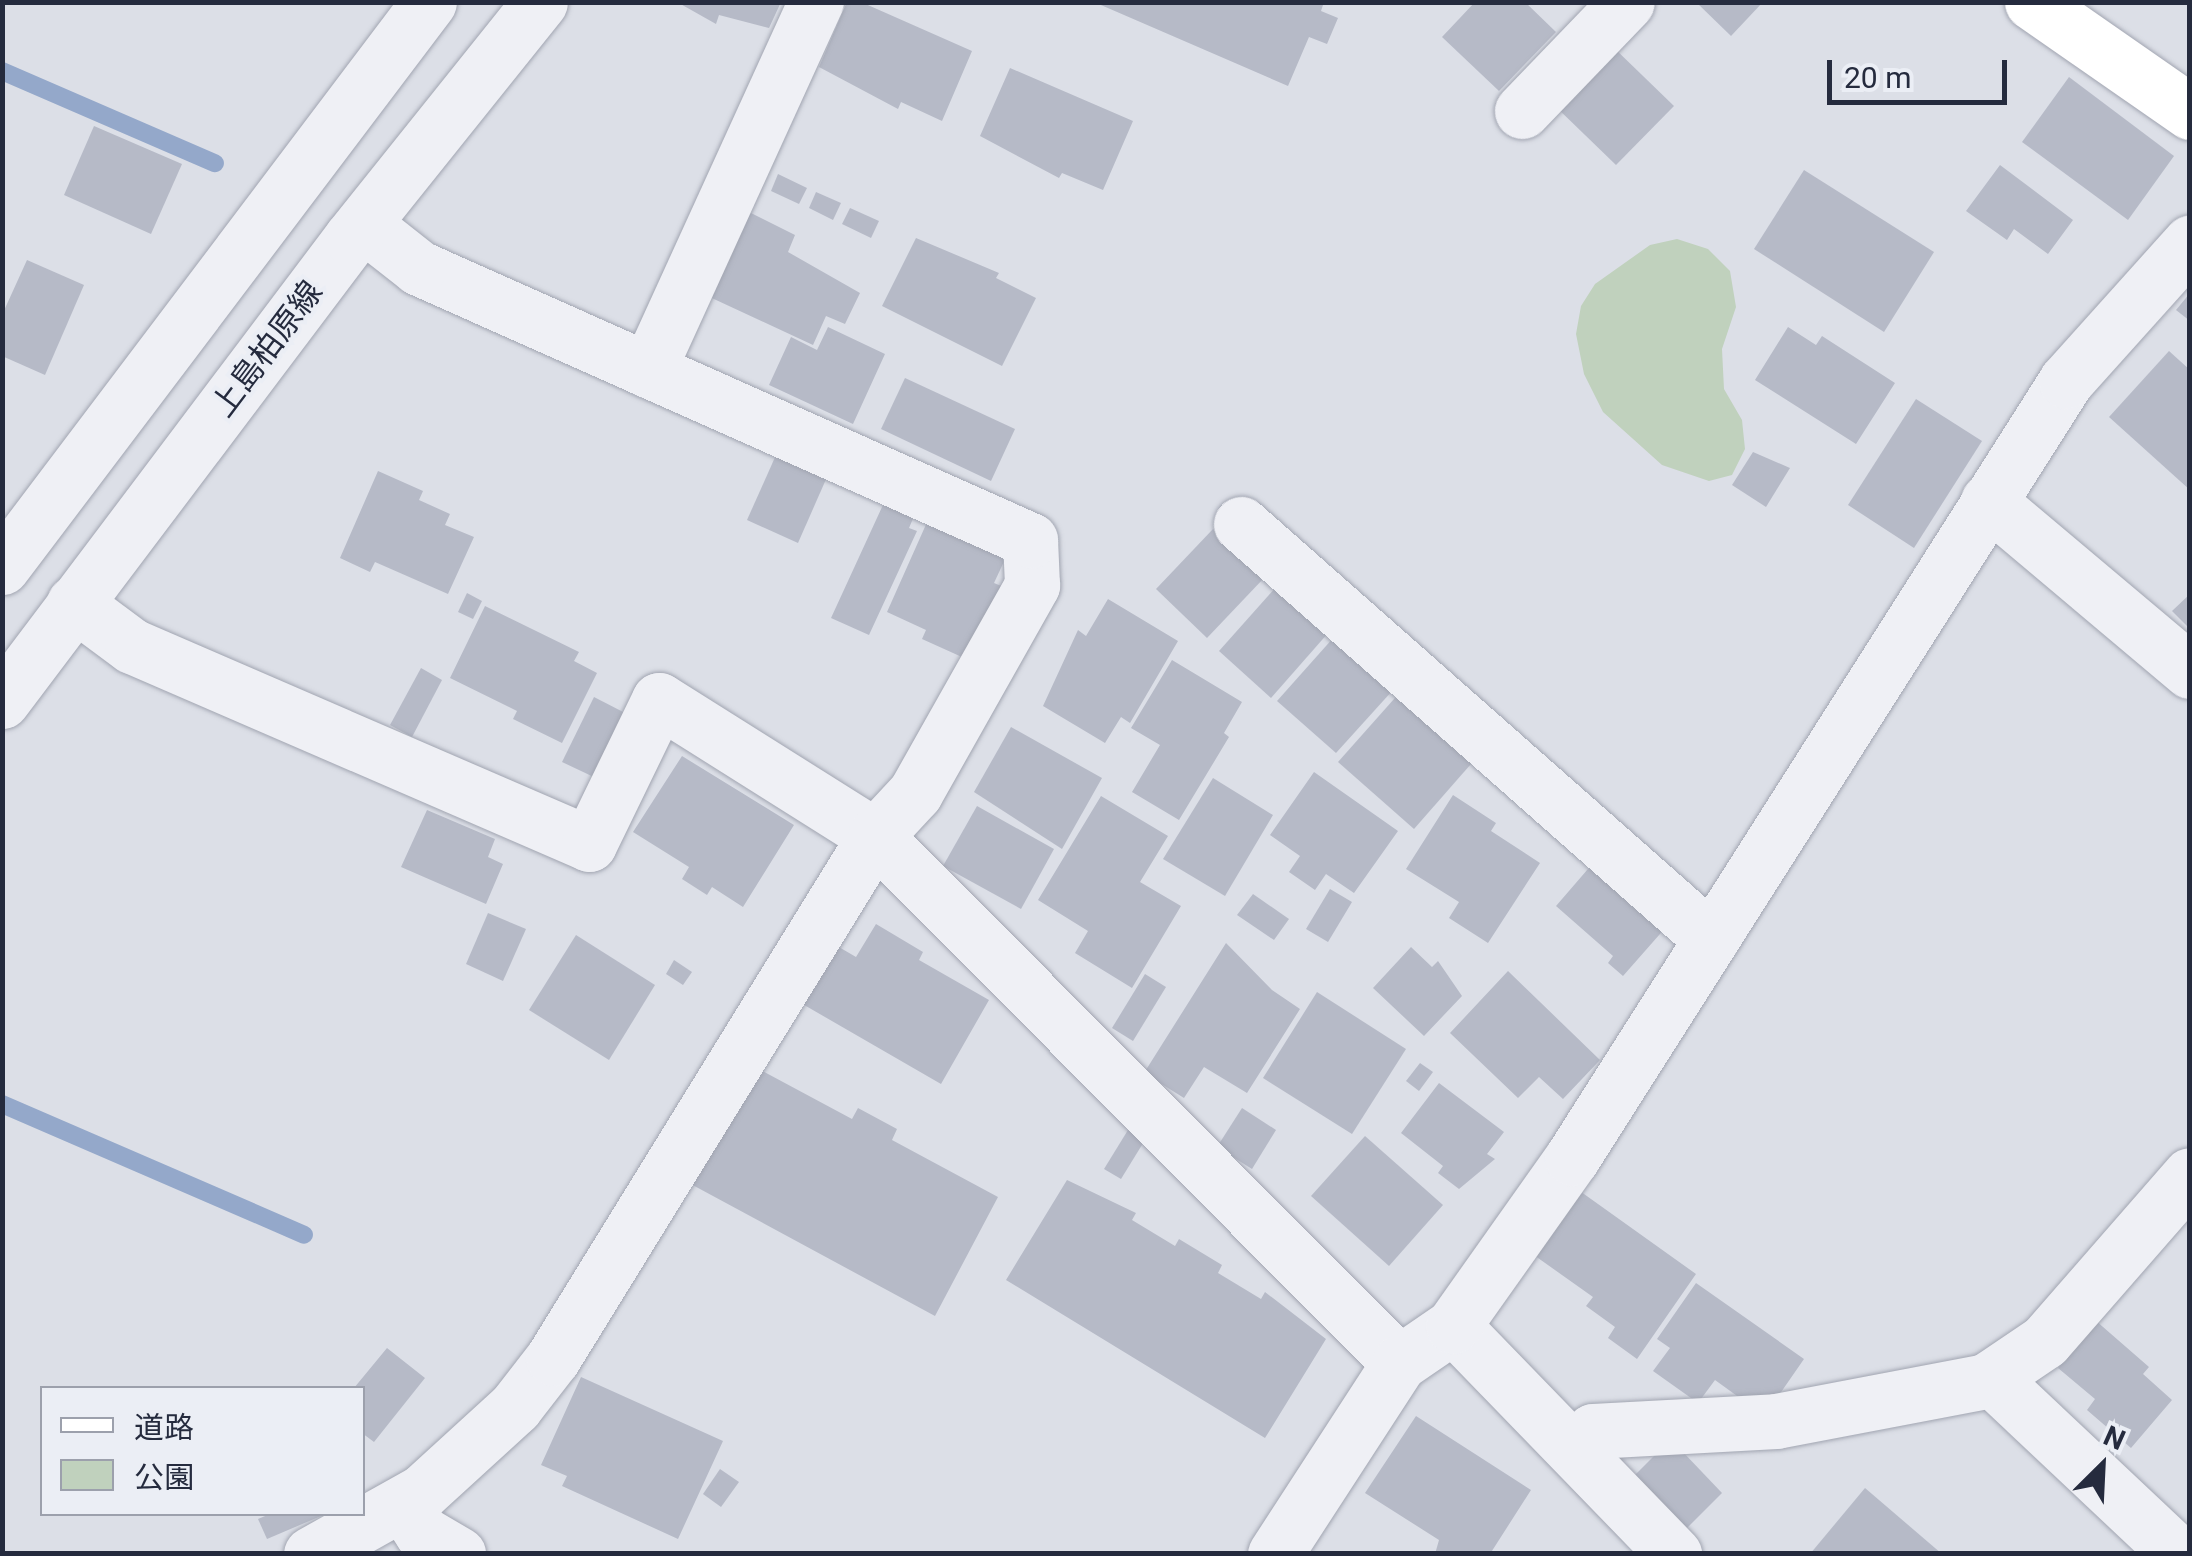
<!DOCTYPE html>
<meta charset="utf-8">
<style>
body{margin:0}
#map{position:relative;width:2192px;height:1556px;overflow:hidden;background:#dcdfe7;font-family:Roboto,"Noto Sans JP",sans-serif}
div>[style]{position:absolute}
.green>*{inset:0;background:#c0d1bd}
.stream>*{height:18px;margin:-9px;padding:0 9px;transform-origin:9px;border-radius:9px;background:#94a8ca}
.building>*{inset:0;background:#b6bac7}
.roads{filter:drop-shadow(0 0 2px #a1a5b1) drop-shadow(0 0 2px #a1a5b1)}
.minor>*{height:55px;margin:-27.5px;padding:0 27.5px;transform-origin:27.5px;border-radius:27.5px;background:#eff0f5}
.tertiary>*{height:55px;margin:-27.5px;padding:0 27.5px;transform-origin:27.5px;border-radius:27.5px;background:#eff0f5}
.secondary>*{height:55px;margin:-27.5px;padding:0 27.5px;transform-origin:27.5px;border-radius:27.5px;background:#fff}
span{translate:-50% -50%;white-space:nowrap;text-align:center;line-height:1.15;-webkit-text-stroke:8px #ebeef5;paint-order:stroke}
.street-label{font-size:32px;color:#252b3e}
.frame{position:absolute;inset:0;border:5px solid #252b3e;pointer-events:none}
.legend{position:absolute;left:40px;top:1386px;width:325px;height:130px;box-sizing:border-box;background:#ebeef5;border:2px solid #9ca0ac;margin:0;padding:12px 18px;list-style:none;font-size:30px;color:#252b3e}
.legend li{display:flex;align-items:center;gap:20px;height:50px}
.legend b{width:50px;border:2px solid #9ca0ac}
.north{position:absolute;left:2052px;top:1416px;width:100px;height:100px;-webkit-text-stroke:8px #ebeef5;paint-order:stroke;rotate:24deg;font-size:28px;font-weight:700;line-height:40px;text-align:center;color:#252b3e}
.north::after{content:'';display:block;margin:auto;width:35px;height:45px;background:#252b3e;clip-path:polygon(50% 0,100% 100%,50% 72%,0 100%)}
.scale{position:absolute;left:1827px;top:60px;width:180px;height:45px;box-sizing:border-box;border:5px solid #252b3e;border-top:0;padding-left:12px;font-size:30px;line-height:35px;white-space:nowrap;color:#252b3e;-webkit-text-stroke:8px #ebeef5;paint-order:stroke}
</style>
<div id="map">
<div class="green">
<div style="clip-path:polygon(1677px 239px,1708px 249px,1730px 271px,1736px 307px,1722px 349px,1724px 389px,1742px 420px,1745px 449px,1732px 475px,1709px 481px,1662px 465px,1603px 412px,1584px 374px,1576px 334px,1581px 306px,1595px 284px,1650px 245px)"></div>
</div>
<div class="stream">
<div style="left:2px;top:71px;width:232px;rotate:23.4deg"></div>
<div style="left:2px;top:1104px;width:329px;rotate:23.4deg"></div>
</div>
<div class="building">
<div style="clip-path:polygon(677px 2px,781px 2px,769px 28px,719px 15px,716px 24px)"></div>
<div style="clip-path:polygon(847px 2px,861px 2px,972px 51px,942px 121px,901px 102px,898px 109px,819px 67px)"></div>
<div style="clip-path:polygon(1094px 2px,1324px 2px,1321px 11px,1338px 18px,1327px 44px,1309px 37px,1288px 86px)"></div>
<div style="clip-path:polygon(1475px 2px,1525px 2px,1556px 32px,1499px 91px,1442px 37px)"></div>
<div style="clip-path:polygon(1696px 2px,1763px 2px,1731px 36px)"></div>
<div style="clip-path:polygon(1611px 45px,1674px 106px,1616px 165px,1554px 105px)"></div>
<div style="clip-path:polygon(1010px 68px,1133px 121px,1103px 190px,1062px 173px,1059px 178px,980px 136px)"></div>
<div style="clip-path:polygon(2069px 77px,2174px 156px,2128px 220px,2022px 142px)"></div>
<div style="clip-path:polygon(94px 126px,182px 164px,151px 234px,64px 195px)"></div>
<div style="clip-path:polygon(2000px 165px,2073px 220px,2048px 254px,2014px 229px,2007px 240px,1966px 211px)"></div>
<div style="clip-path:polygon(1804px 170px,1934px 252px,1884px 332px,1754px 249px)"></div>
<div style="clip-path:polygon(778px 174px,807px 188px,799px 204px,771px 191px)"></div>
<div style="clip-path:polygon(816px 192px,841px 203px,833px 220px,809px 208px)"></div>
<div style="clip-path:polygon(741px 208px,795px 235px,788px 252px,860px 293px,845px 324px,826px 316px,813px 345px,701px 293px)"></div>
<div style="clip-path:polygon(850px 208px,879px 221px,871px 238px,842px 224px)"></div>
<div style="clip-path:polygon(916px 238px,999px 273px,996px 278px,1036px 298px,1002px 366px,882px 306px)"></div>
<div style="clip-path:polygon(27px 260px,84px 285px,45px 375px,2px 356px,2px 315px)"></div>
<div style="clip-path:polygon(2190px 293px,2190px 321px,2176px 310px)"></div>
<div style="clip-path:polygon(828px 327px,885px 354px,853px 424px,769px 385px,791px 337px,817px 350px)"></div>
<div style="clip-path:polygon(1788px 327px,1816px 345px,1822px 336px,1895px 383px,1856px 444px,1755px 380px)"></div>
<div style="clip-path:polygon(2169px 351px,2190px 370px,2190px 490px,2109px 417px)"></div>
<div style="clip-path:polygon(905px 378px,1015px 429px,991px 481px,881px 429px)"></div>
<div style="clip-path:polygon(1916px 399px,1982px 441px,1914px 548px,1848px 505px)"></div>
<div style="clip-path:polygon(1753px 452px,1790px 468px,1766px 507px,1732px 485px)"></div>
<div style="clip-path:polygon(776px 455px,827px 477px,798px 543px,747px 520px)"></div>
<div style="clip-path:polygon(378px 471px,423px 491px,419px 500px,450px 514px,445px 525px,474px 537px,448px 594px,375px 562px,370px 572px,340px 558px)"></div>
<div style="clip-path:polygon(888px 494px,918px 507px,909px 528px,917px 531px,869px 635px,831px 618px)"></div>
<div style="clip-path:polygon(928px 520px,1007px 555px,994px 583px,1006px 588px,973px 662px,922px 639px,926px 630px,887px 612px)"></div>
<div style="clip-path:polygon(1213px 529px,1264px 578px,1207px 638px,1156px 589px)"></div>
<div style="clip-path:polygon(1277px 586px,1329px 632px,1271px 698px,1219px 651px)"></div>
<div style="clip-path:polygon(467px 593px,482px 601px,473px 619px,458px 612px)"></div>
<div style="clip-path:polygon(2190px 594px,2190px 629px,2172px 611px)"></div>
<div style="clip-path:polygon(1108px 599px,1178px 641px,1130px 723px,1121px 717px,1105px 743px,1043px 706px,1078px 630px,1086px 636px)"></div>
<div style="clip-path:polygon(485px 606px,579px 652px,574px 661px,597px 673px,562px 743px,513px 719px,517px 711px,450px 678px)"></div>
<div style="clip-path:polygon(1334px 637px,1393px 690px,1336px 753px,1277px 701px)"></div>
<div style="clip-path:polygon(1172px 660px,1242px 702px,1224px 733px,1229px 737px,1179px 820px,1132px 792px,1160px 745px,1131px 728px)"></div>
<div style="clip-path:polygon(421px 668px,442px 680px,412px 737px,390px 725px)"></div>
<div style="clip-path:polygon(1402px 690px,1478px 756px,1414px 829px,1338px 762px)"></div>
<div style="clip-path:polygon(594px 697px,629px 715px,598px 779px,562px 762px)"></div>
<div style="clip-path:polygon(1011px 727px,1102px 778px,1062px 849px,974px 792px)"></div>
<div style="clip-path:polygon(682px 756px,794px 825px,743px 907px,712px 887px,707px 895px,682px 879px,689px 867px,633px 832px)"></div>
<div style="clip-path:polygon(1314px 772px,1398px 831px,1354px 893px,1326px 874px,1315px 890px,1289px 872px,1300px 856px,1270px 835px)"></div>
<div style="clip-path:polygon(1213px 778px,1273px 815px,1225px 896px,1163px 859px)"></div>
<div style="clip-path:polygon(1453px 795px,1496px 823px,1491px 831px,1540px 863px,1488px 943px,1449px 918px,1459px 902px,1406px 869px)"></div>
<div style="clip-path:polygon(1101px 796px,1168px 836px,1140px 882px,1181px 906px,1132px 988px,1075px 953px,1088px 931px,1038px 900px)"></div>
<div style="clip-path:polygon(977px 806px,1054px 849px,1021px 909px,943px 866px)"></div>
<div style="clip-path:polygon(427px 810px,495px 839px,488px 857px,503px 864px,486px 904px,401px 867px)"></div>
<div style="clip-path:polygon(1594px 862px,1667px 926px,1623px 976px,1608px 963px,1613px 956px,1556px 906px)"></div>
<div style="clip-path:polygon(1330px 889px,1352px 902px,1328px 942px,1306px 929px)"></div>
<div style="clip-path:polygon(1253px 894px,1289px 919px,1274px 940px,1237px 915px)"></div>
<div style="clip-path:polygon(488px 913px,526px 929px,503px 981px,466px 964px)"></div>
<div style="clip-path:polygon(876px 924px,923px 952px,919px 960px,989px 1000px,941px 1084px,799px 1002px,832px 943px,856px 957px)"></div>
<div style="clip-path:polygon(576px 935px,655px 985px,609px 1060px,529px 1010px)"></div>
<div style="clip-path:polygon(1226px 943px,1272px 990px,1300px 1009px,1247px 1093px,1204px 1067px,1184px 1098px,1144px 1073px)"></div>
<div style="clip-path:polygon(1411px 947px,1432px 967px,1438px 961px,1462px 996px,1424px 1036px,1373px 988px)"></div>
<div style="clip-path:polygon(674px 960px,692px 972px,683px 985px,666px 974px)"></div>
<div style="clip-path:polygon(1508px 971px,1600px 1060px,1563px 1099px,1539px 1077px,1518px 1098px,1450px 1033px)"></div>
<div style="clip-path:polygon(1145px 974px,1166px 987px,1133px 1041px,1112px 1028px)"></div>
<div style="clip-path:polygon(1317px 992px,1406px 1049px,1352px 1134px,1263px 1078px)"></div>
<div style="clip-path:polygon(1420px 1063px,1433px 1072px,1419px 1091px,1406px 1081px)"></div>
<div style="clip-path:polygon(757px 1068px,852px 1119px,858px 1108px,897px 1129px,892px 1140px,998px 1197px,935px 1316px,687px 1182px)"></div>
<div style="clip-path:polygon(1439px 1083px,1504px 1132px,1487px 1154px,1495px 1159px,1459px 1189px,1438px 1173px,1443px 1166px,1401px 1133px)"></div>
<div style="clip-path:polygon(1242px 1108px,1276px 1130px,1252px 1169px,1217px 1147px)"></div>
<div style="clip-path:polygon(1128px 1130px,1145px 1140px,1121px 1179px,1104px 1169px)"></div>
<div style="clip-path:polygon(1365px 1136px,1443px 1205px,1389px 1266px,1311px 1196px)"></div>
<div style="clip-path:polygon(1067px 1180px,1136px 1213px,1132px 1220px,1175px 1246px,1179px 1239px,1222px 1265px,1218px 1273px,1261px 1299px,1265px 1292px,1326px 1339px,1265px 1438px,1006px 1280px)"></div>
<div style="clip-path:polygon(1577px 1189px,1696px 1274px,1637px 1359px,1608px 1338px,1615px 1327px,1586px 1306px,1593px 1297px,1531px 1253px)"></div>
<div style="clip-path:polygon(1696px 1283px,1804px 1359px,1772px 1405px,1751px 1406px,1715px 1380px,1698px 1403px,1653px 1371px,1670px 1348px,1657px 1339px)"></div>
<div style="clip-path:polygon(2095px 1320px,2149px 1367px,2143px 1374px,2172px 1400px,2131px 1448px,2087px 1410px,2095px 1399px,2058px 1368px,2063px 1361px,2055px 1353px)"></div>
<div style="clip-path:polygon(387px 1348px,425px 1378px,374px 1442px,362px 1433px,362px 1388px,354px 1388px)"></div>
<div style="clip-path:polygon(581px 1377px,723px 1441px,678px 1539px,562px 1486px,567px 1476px,541px 1465px)"></div>
<div style="clip-path:polygon(1416px 1416px,1531px 1490px,1490px 1554px,1435px 1554px,1439px 1540px,1365px 1493px)"></div>
<div style="clip-path:polygon(1682px 1451px,1722px 1493px,1682px 1533px,1635px 1475px,1658px 1452px)"></div>
<div style="clip-path:polygon(720px 1469px,739px 1482px,721px 1507px,703px 1494px)"></div>
<div style="clip-path:polygon(1865px 1488px,1942px 1554px,1810px 1554px)"></div>
<div style="clip-path:polygon(270px 1514px,319px 1514px,321px 1516px,267px 1539px,258px 1519px)"></div>
</div>
<div class="roads">
<div class="minor">
<div style="left:1522px;top:111px;width:151px;rotate:-46.1deg"></div>
<div style="left:648px;top:370px;width:405px;rotate:-65.5deg"></div>
<div style="left:1988px;top:501px;width:264px;rotate:40.1deg"></div>
<div style="left:1241px;top:524px;width:627px;rotate:41.44deg"></div>
<div style="left:74px;top:603px;width:72px;rotate:36.6deg"></div>
<div style="left:132px;top:646px;width:498px;rotate:23.4deg"></div>
<div style="left:589px;top:844px;width:160px;rotate:-64.1deg"></div>
<div style="left:659px;top:700px;width:255px;rotate:32.2deg"></div>
<div style="left:875px;top:836px;width:743px;rotate:45.16deg"></div>
<div style="left:1453px;top:1326px;width:318px;rotate:45.9deg"></div>
<div style="left:1991px;top:1378px;width:257px;rotate:43.3deg"></div>
<div style="left:1574px;top:1450px;width:27px;rotate:-45deg"></div>
<div style="left:1593px;top:1431px;width:183px;rotate:-3.1deg"></div>
<div style="left:1776px;top:1421px;width:214px;rotate:-10.8deg"></div>
<div style="left:1986px;top:1381px;width:71px;rotate:-34.1deg"></div>
<div style="left:2045px;top:1341px;width:220px;rotate:-48.9deg"></div>
<div style="left:403px;top:1504px;width:35px;rotate:57deg"></div>
<div style="left:422px;top:1533px;width:42px;rotate:30.3deg"></div>
<div style="left:311px;top:1554px;width:127px;rotate:-29.2deg"></div>
<div style="left:422px;top:1492px;width:126px;rotate:-42.4deg"></div>
<div style="left:515px;top:1407px;width:62px;rotate:-52.2deg"></div>
<div style="left:553px;top:1358px;width:613px;rotate:-58.33deg"></div>
<div style="left:875px;top:836px;width:59px;rotate:-47.1deg"></div>
<div style="left:915px;top:793px;width:239px;rotate:-60.6deg"></div>
<div style="left:1032px;top:585px;width:45px;rotate:-92.5deg"></div>
<div style="left:1030px;top:540px;width:669px;rotate:-156deg"></div>
<div style="left:419px;top:268px;width:71px;rotate:-141.8deg"></div>
<div style="left:1275px;top:1554px;width:228px;rotate:-57deg"></div>
<div style="left:1399px;top:1363px;width:65px;rotate:-34.4deg"></div>
<div style="left:1453px;top:1326px;width:206px;rotate:-54.7deg"></div>
<div style="left:1572px;top:1158px;width:921px;rotate:-57.55deg"></div>
<div style="left:2066px;top:381px;width:186px;rotate:-48.1deg"></div>
</div>
<div class="tertiary">
<div style="left:2px;top:567px;width:708px;rotate:-52.92deg"></div>
<div style="left:2px;top:701px;width:580px;rotate:-52.99deg"></div>
<div style="left:351px;top:238px;width:302px;rotate:-51.3deg"></div>
</div>
<div class="secondary">
<div style="left:2032px;top:2px;width:193px;rotate:34.8deg"></div>
</div>
</div>
<div class="street-label">
<span style="left:267px;top:349px;rotate:-53deg">上島柏原線</span>
</div>
<div class="frame"></div>
<ul class="legend">
<li><b style="height:12px;background:#fff"></b>道路</li>
<li><b style="height:28px;background:#c0d1bd"></b>公園</li>
</ul>
<div class="north">N</div>
<div class="scale">20 m</div>
</div>
